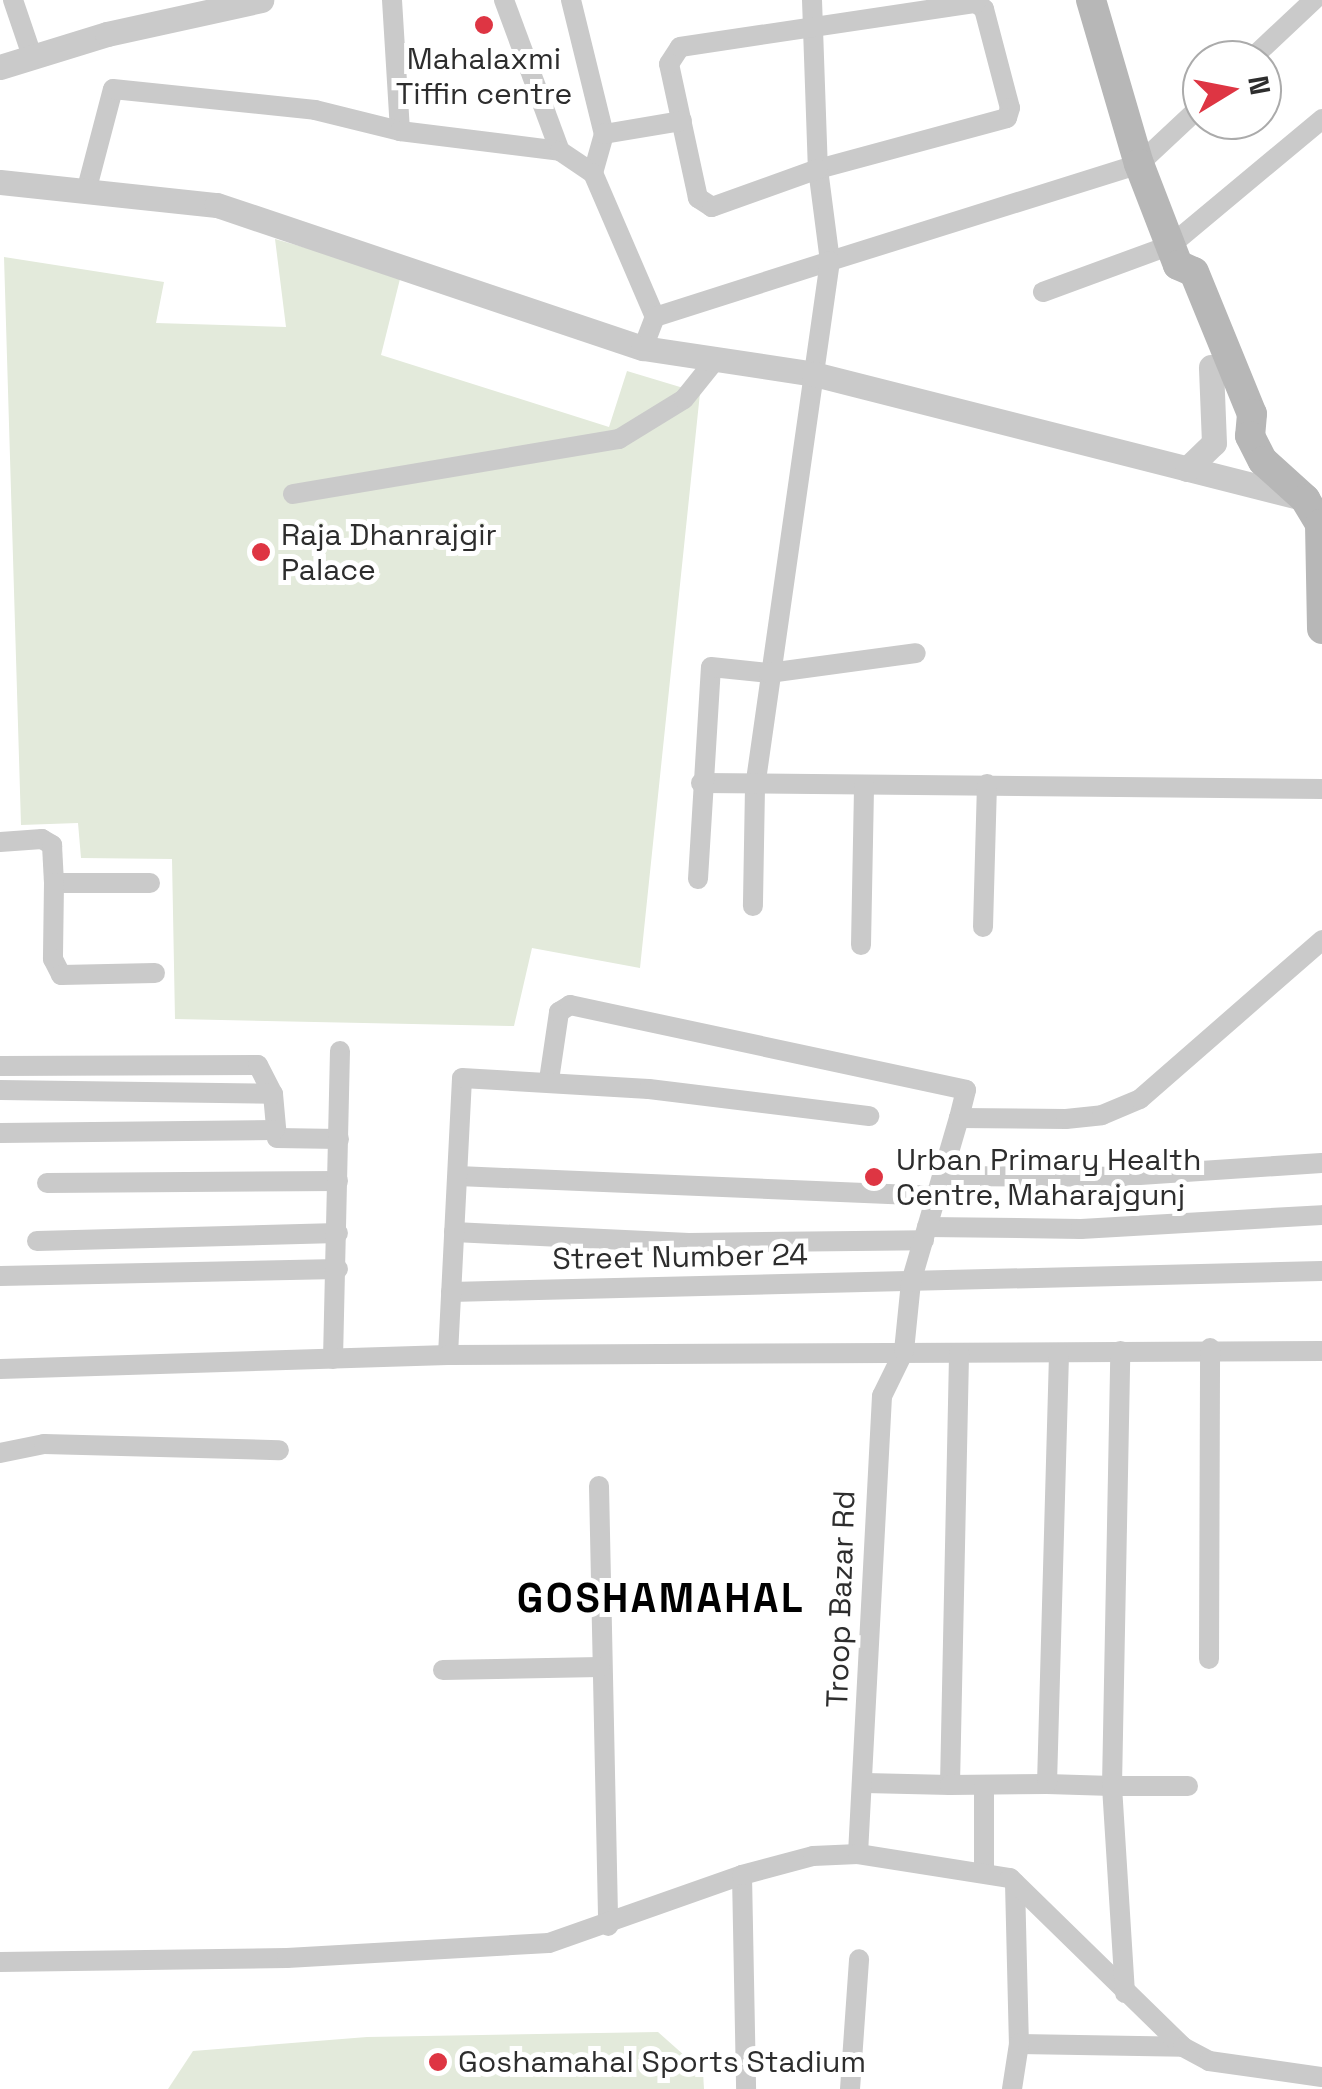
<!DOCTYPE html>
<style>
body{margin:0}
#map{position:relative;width:1322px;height:2089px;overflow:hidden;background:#fff;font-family:"Space Grotesk",sans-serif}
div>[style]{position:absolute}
.green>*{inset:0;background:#e3eadb}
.minor>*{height:20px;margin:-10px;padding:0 10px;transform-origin:10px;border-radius:10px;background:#cacaca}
.tertiary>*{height:25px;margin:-12.5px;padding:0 12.5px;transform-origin:12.5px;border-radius:12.5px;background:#cacaca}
.secondary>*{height:30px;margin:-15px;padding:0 15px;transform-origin:15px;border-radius:15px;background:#b7b7b7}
.dots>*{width:28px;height:28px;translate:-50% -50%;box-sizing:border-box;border:5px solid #fff;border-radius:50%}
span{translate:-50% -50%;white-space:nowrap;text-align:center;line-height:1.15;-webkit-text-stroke:10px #fff;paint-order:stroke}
.poi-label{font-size:30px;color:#2d2d2d}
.left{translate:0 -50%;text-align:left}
.street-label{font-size:30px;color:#2d2d2d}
.district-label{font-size:40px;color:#000;font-weight:700;letter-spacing:2.5px}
.north{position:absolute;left:1182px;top:40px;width:100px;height:100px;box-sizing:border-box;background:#fff;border:2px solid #ababab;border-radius:50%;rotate:80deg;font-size:28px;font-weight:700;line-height:40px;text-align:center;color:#2d2d2d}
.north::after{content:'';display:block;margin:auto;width:35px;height:45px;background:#de3543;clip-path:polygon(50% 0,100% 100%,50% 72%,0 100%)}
</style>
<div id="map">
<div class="green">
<div style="clip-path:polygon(275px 239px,401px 275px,381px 355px,609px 427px,627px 371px,700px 393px,640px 968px,532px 948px,514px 1026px,175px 1019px,172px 859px,81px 858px,78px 823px,21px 825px,4px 257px,164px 282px,156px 323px,286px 327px)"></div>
<div style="clip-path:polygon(658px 2032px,703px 2072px,704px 2089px,168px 2089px,193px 2051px,367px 2037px)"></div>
</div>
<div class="minor">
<div style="left:13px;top:0;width:56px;rotate:71.2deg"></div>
<div style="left:392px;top:0;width:131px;rotate:86.5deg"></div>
<div style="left:504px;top:0;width:161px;rotate:69.7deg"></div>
<div style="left:571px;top:0;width:138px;rotate:76.2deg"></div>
<div style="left:812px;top:0;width:169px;rotate:88deg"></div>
<div style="left:818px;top:169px;width:93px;rotate:82.6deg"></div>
<div style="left:830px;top:261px;width:324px;rotate:-17.4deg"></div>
<div style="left:1139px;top:164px;width:86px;rotate:-43.1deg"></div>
<div style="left:976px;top:3px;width:10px;rotate:37deg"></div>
<div style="left:984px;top:9px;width:102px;rotate:75.3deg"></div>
<div style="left:1010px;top:108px;width:10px;rotate:107deg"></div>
<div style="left:1007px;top:118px;width:196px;rotate:164.9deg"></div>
<div style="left:818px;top:169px;width:113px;rotate:160.3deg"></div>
<div style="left:712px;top:207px;width:17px;rotate:-147deg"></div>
<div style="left:698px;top:198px;width:137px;rotate:-102.2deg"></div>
<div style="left:669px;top:64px;width:20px;rotate:-57deg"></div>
<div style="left:680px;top:47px;width:299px;rotate:-8.5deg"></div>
<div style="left:1250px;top:60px;width:88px;rotate:-43.2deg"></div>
<div style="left:593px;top:173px;width:41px;rotate:-74.2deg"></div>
<div style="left:604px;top:134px;width:79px;rotate:-9.5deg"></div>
<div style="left:87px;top:188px;width:102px;rotate:-75.3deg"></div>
<div style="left:113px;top:89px;width:203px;rotate:5.9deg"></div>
<div style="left:315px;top:110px;width:88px;rotate:13.9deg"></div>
<div style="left:400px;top:131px;width:161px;rotate:7.1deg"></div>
<div style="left:560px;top:151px;width:40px;rotate:34deg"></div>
<div style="left:593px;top:173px;width:157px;rotate:66.7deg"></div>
<div style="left:1043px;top:292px;width:136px;rotate:-20.2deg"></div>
<div style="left:1171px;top:245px;width:197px;rotate:-39.8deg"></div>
<div style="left:643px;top:348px;width:33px;rotate:-69deg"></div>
<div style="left:655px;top:317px;width:184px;rotate:-17.7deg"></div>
<div style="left:830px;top:261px;width:531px;rotate:98.11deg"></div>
<div style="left:755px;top:787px;width:119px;rotate:91deg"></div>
<div style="left:293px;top:494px;width:331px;rotate:-9.6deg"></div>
<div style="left:619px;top:439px;width:76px;rotate:-31.6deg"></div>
<div style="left:684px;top:399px;width:51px;rotate:-51.3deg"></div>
<div style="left:701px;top:783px;width:621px;rotate:0.55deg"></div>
<div style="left:0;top:842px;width:42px;rotate:-4.1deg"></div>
<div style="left:42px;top:839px;width:12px;rotate:31deg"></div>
<div style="left:52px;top:845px;width:38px;rotate:87deg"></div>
<div style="left:54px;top:883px;width:96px"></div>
<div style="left:698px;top:879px;width:212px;rotate:-86.5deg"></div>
<div style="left:711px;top:667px;width:58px;rotate:5.9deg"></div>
<div style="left:769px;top:673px;width:148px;rotate:-7.7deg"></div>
<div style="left:54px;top:883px;width:76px;rotate:90.8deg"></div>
<div style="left:53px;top:959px;width:18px;rotate:63deg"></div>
<div style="left:61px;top:975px;width:94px;rotate:-1.2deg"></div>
<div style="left:983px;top:927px;width:143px;rotate:-88.4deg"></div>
<div style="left:861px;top:945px;width:160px;rotate:-88.9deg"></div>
<div style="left:0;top:1066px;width:258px;rotate:-0.2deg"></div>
<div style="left:258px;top:1065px;width:33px;rotate:63deg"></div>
<div style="left:273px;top:1094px;width:44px;rotate:84.8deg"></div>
<div style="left:277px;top:1138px;width:62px;rotate:0.9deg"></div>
<div style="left:549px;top:1080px;width:69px;rotate:-81.6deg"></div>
<div style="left:559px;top:1012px;width:13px;rotate:-32deg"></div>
<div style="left:570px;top:1005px;width:405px;rotate:12.1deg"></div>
<div style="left:966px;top:1090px;width:29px;rotate:104deg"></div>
<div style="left:0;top:1090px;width:273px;rotate:0.8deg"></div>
<div style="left:0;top:1133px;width:275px;rotate:-0.6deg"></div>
<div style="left:458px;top:1176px;width:479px;rotate:2.4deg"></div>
<div style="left:945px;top:1176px;width:165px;rotate:0.3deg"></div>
<div style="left:1110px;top:1177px;width:212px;rotate:-3.8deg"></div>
<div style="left:47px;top:1183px;width:291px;rotate:-0.4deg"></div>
<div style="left:927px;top:1227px;width:154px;rotate:0.7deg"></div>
<div style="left:1081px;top:1229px;width:241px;rotate:-3.3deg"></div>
<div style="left:454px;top:1232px;width:235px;rotate:2.7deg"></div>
<div style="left:689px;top:1243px;width:235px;rotate:-0.7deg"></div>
<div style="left:37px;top:1241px;width:301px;rotate:-1.5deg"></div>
<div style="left:0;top:1276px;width:338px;rotate:-1.2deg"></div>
<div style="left:451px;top:1292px;width:871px;rotate:-1.38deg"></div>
<div style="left:448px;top:1355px;width:277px;rotate:-87.1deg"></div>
<div style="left:462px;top:1078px;width:187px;rotate:3.4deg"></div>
<div style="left:649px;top:1089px;width:222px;rotate:7deg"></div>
<div style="left:333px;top:1359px;width:308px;rotate:-88.7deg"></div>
<div style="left:0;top:1369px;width:448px;rotate:-1.8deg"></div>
<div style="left:448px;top:1355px;width:874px;rotate:-0.26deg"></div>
<div style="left:0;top:1453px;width:45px;rotate:-11.6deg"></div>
<div style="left:44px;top:1444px;width:235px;rotate:1.5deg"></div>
<div style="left:599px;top:1486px;width:440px;rotate:88.8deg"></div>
<div style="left:1209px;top:1659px;width:311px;rotate:-89.8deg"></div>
<div style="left:443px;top:1670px;width:157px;rotate:-1.1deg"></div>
<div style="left:865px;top:1783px;width:85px;rotate:1.3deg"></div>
<div style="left:950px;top:1785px;width:432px;rotate:-88.8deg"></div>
<div style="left:1047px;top:1784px;width:65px;rotate:1.8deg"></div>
<div style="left:1112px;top:1786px;width:435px;rotate:-88.9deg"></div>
<div style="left:950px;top:1785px;width:97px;rotate:-0.6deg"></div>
<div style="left:1047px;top:1784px;width:431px;rotate:-88.4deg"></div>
<div style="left:858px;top:1854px;width:459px;rotate:-87deg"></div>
<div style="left:882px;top:1396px;width:50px;rotate:-63.9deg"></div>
<div style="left:904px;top:1351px;width:69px;rotate:-84.2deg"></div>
<div style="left:911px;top:1282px;width:171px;rotate:-73.7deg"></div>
<div style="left:959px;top:1118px;width:107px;rotate:0.5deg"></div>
<div style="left:1066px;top:1119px;width:36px;rotate:-6deg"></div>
<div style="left:1102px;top:1115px;width:41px;rotate:-22.8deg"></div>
<div style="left:1140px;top:1099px;width:242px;rotate:-41.1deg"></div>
<div style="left:984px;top:1871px;width:86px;rotate:-90deg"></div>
<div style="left:742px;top:1875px;width:214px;rotate:88.9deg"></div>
<div style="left:1015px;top:1883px;width:161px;rotate:88.6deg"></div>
<div style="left:1019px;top:2044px;width:164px;rotate:1deg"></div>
<div style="left:0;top:1962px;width:287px;rotate:-0.8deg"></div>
<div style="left:287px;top:1958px;width:262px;rotate:-3.3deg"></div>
<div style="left:549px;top:1943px;width:205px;rotate:-19.4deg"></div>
<div style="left:742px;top:1875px;width:73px;rotate:-15deg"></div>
<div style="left:813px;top:1856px;width:45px;rotate:-2.5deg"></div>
<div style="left:858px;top:1854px;width:154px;rotate:9deg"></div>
<div style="left:1010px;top:1878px;width:242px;rotate:44.3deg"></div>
<div style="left:1183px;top:2047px;width:30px;rotate:28deg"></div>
<div style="left:1209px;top:2061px;width:114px;rotate:8.1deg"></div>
<div style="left:1125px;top:1993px;width:207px;rotate:-93.6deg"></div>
<div style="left:1112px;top:1786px;width:76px"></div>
<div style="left:850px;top:2089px;width:130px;rotate:-86deg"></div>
<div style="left:1012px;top:2089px;width:46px;rotate:-81.2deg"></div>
</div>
<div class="tertiary">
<div style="left:0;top:67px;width:112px;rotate:-17.1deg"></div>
<div style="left:107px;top:34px;width:158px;rotate:-12.4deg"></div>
<div style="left:0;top:182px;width:218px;rotate:6.1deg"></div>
<div style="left:217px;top:205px;width:449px;rotate:18.6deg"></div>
<div style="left:643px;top:348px;width:173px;rotate:8.6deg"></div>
<div style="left:814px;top:374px;width:509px;rotate:14.23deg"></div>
<div style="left:1187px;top:469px;width:37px;rotate:-44deg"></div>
<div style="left:1214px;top:443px;width:76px;rotate:-92.3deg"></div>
</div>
<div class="secondary">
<div style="left:1091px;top:0;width:171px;rotate:73.7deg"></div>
<div style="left:1139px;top:164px;width:108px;rotate:68.9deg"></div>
<div style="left:1178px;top:265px;width:17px;rotate:24deg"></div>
<div style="left:1194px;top:272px;width:153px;rotate:67.8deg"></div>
<div style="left:1252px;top:414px;width:22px;rotate:95deg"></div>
<div style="left:1250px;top:436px;width:28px;rotate:63deg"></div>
<div style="left:1263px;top:461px;width:57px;rotate:42.1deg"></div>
<div style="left:1305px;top:499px;width:29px;rotate:59deg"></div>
<div style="left:1320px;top:524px;width:105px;rotate:88.9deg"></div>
</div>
<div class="dots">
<div style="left:484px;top:25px;background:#de3543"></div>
<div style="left:261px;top:552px;background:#de3543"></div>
<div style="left:874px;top:1177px;background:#de3543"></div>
<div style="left:438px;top:2062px;background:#de3543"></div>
</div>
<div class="poi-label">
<span style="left:484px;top:76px">Mahalaxmi<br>Tiffin centre</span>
<span class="left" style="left:281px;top:552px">Raja Dhanrajgir<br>Palace</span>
<span class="left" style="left:896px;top:1177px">Urban Primary Health<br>Centre, Maharajgunj</span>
<span class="left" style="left:458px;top:2062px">Goshamahal Sports Stadium</span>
</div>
<div class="street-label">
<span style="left:680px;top:1257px;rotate:-1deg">Street Number 24</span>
<span style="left:841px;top:1599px;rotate:-88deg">Troop Bazar Rd</span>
</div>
<div class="district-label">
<span style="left:661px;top:1599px">GOSHAMAHAL</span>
</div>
<div class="north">N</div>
</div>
